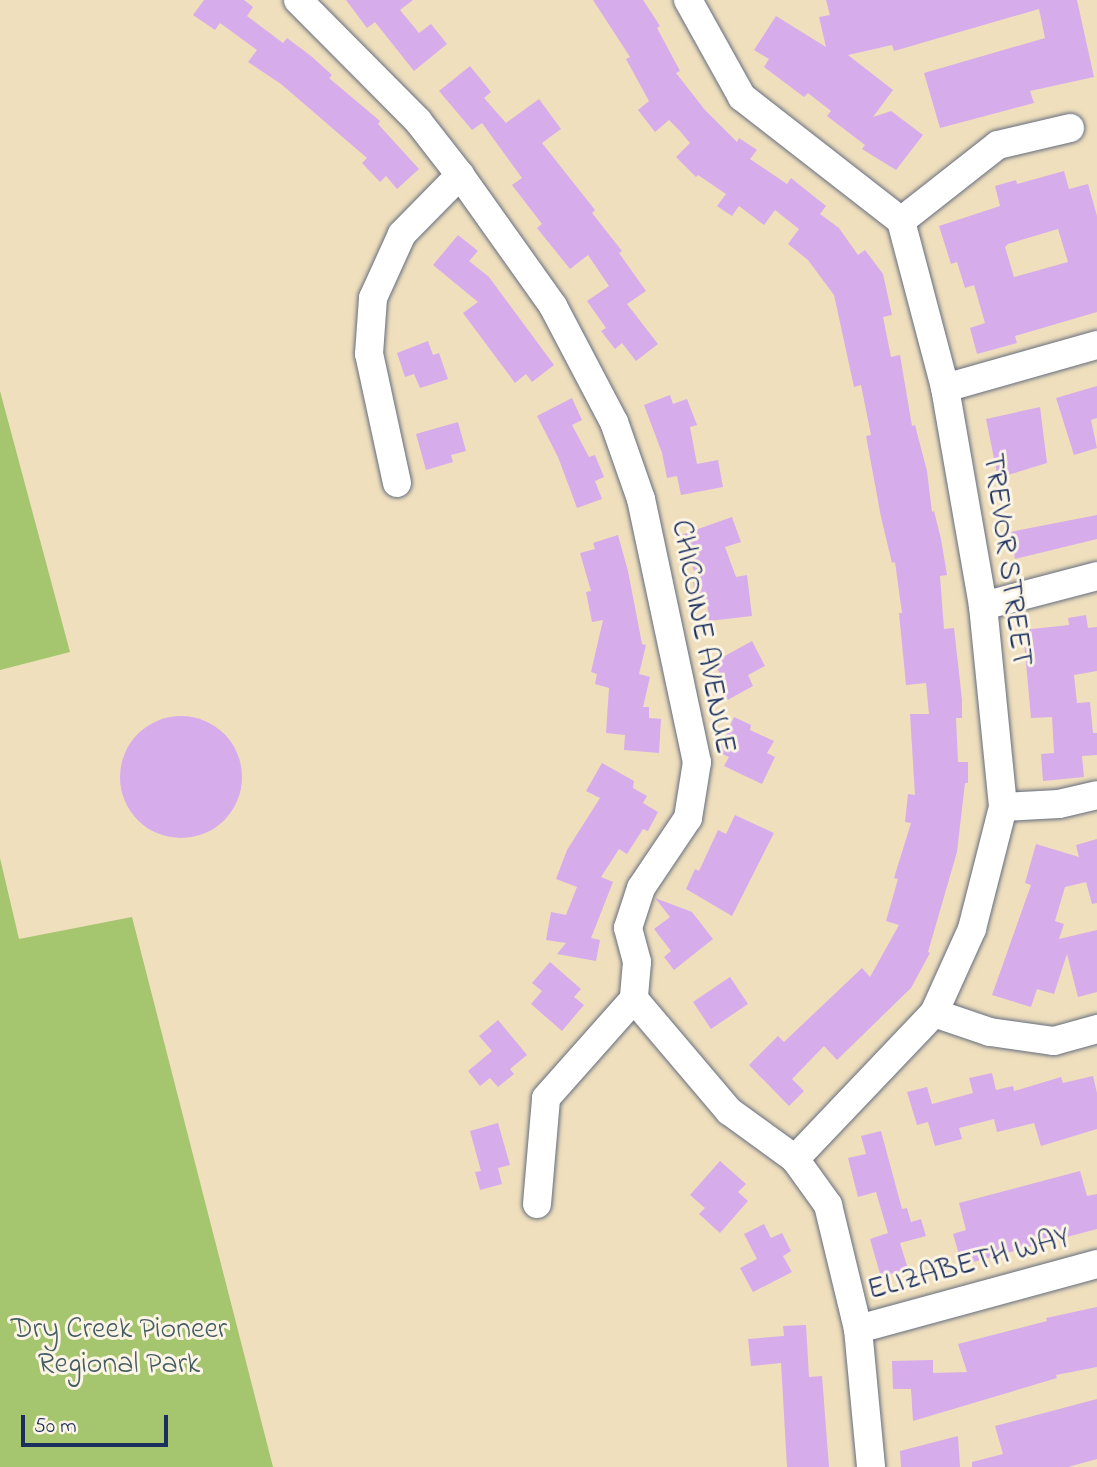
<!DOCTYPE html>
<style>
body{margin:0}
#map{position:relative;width:1097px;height:1467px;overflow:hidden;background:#efdfbd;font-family:"Indie Flower",sans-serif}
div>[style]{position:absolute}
.green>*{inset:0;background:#a5c56e}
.building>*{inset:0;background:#d7aceb}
.round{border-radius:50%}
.roads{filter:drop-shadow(0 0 2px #656d7f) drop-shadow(0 0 2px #656d7f)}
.minor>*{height:28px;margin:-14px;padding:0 14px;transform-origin:14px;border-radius:14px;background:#fff}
span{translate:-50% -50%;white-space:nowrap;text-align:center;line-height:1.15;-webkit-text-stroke:6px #fcf5e5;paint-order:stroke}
.street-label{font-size:30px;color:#1b2f5e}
.park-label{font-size:30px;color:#445c63}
.scale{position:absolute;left:21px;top:1415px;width:147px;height:32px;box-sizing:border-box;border:4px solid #1b2f5e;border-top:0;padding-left:9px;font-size:21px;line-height:24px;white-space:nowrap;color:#1b2f5e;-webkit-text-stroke:5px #fcf5e5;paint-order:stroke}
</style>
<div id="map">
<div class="green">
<div style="clip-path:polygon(0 391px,70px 652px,0 670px)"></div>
<div style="clip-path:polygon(0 858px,19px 939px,132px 917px,273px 1467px,0 1467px)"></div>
</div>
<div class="building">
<div style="clip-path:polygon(204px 0,244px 0,253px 7px,247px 16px,283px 43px,287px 38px,311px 56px,332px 75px,329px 78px,380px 121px,378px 124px,419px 169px,397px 189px,386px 176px,380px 182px,362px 163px,367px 158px,281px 84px,248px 62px,257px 50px,220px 23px,215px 30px,193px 15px)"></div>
<div style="clip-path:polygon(346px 0,413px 0,400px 10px,419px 33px,431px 24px,447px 44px,414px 71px,375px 22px,367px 28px)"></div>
<div style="clip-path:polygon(593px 0,643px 0,660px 26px,657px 28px,680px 71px,676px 73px,705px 110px,737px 142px,739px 138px,757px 150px,750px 159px,787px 184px,791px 178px,826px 206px,820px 214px,839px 228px,858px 255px,865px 250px,883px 274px,892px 315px,883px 317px,891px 357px,900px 355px,912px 426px,915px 425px,927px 471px,932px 512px,934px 511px,941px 539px,947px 575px,940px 576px,944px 629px,954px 628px,962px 700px,962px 718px,956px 718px,958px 762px,968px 762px,968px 783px,965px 783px,957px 852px,928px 952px,930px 953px,911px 988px,837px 1060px,824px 1046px,792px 1079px,804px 1091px,789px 1106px,749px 1065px,778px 1036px,784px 1042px,862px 968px,870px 977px,899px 925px,886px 921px,898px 879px,894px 878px,911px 823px,905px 822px,908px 794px,915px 795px,910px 714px,929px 714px,926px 683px,906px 685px,899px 613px,902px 613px,895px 562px,892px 563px,881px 517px,866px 436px,871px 435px,861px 385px,854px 387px,834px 295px,808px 260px,788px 244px,799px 229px,775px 210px,764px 225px,739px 206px,732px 216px,717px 206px,726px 194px,698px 175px,696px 177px,676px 157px,690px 143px,679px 130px,669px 120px,655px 132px,638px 110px,649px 101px,626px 59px,630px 57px)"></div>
<div style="clip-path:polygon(826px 0,1077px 0,1094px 77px,1030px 91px,1034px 103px,940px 128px,924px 73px,1045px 38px,1039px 9px,894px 51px,892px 45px,848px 55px,893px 90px,873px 117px,891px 111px,923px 135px,896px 170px,862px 149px,865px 145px,827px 116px,831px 111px,808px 93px,804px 97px,764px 67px,769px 59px,754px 50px,776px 16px,826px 47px,819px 17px,830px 15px)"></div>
<div style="clip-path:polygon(470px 66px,491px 92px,484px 98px,506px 123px,539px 99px,561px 129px,542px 143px,595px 210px,592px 213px,622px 251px,619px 253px,646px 291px,627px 304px,658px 344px,636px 361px,622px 343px,615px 349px,601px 331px,606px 328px,587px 301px,609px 286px,588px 255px,570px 269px,537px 228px,542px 224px,512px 185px,522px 178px,482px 123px,472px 130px,439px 91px)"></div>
<div style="clip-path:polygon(evenodd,1064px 171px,1069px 189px,1088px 184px,1097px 216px,1097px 312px,1015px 336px,1017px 343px,977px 354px,970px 328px,985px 323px,974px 285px,965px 288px,957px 262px,951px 264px,939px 226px,1000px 206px,995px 186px,1016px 180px,1017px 184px,1064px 171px,1058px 229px,1068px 262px,1014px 277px,1005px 247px,1008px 244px,1058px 229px)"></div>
<div style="clip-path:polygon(458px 235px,478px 251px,469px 261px,489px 277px,554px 365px,532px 382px,526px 374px,515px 383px,463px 313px,478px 302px,433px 265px)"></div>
<div style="clip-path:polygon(428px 341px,433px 355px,439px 353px,448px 379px,420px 388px,414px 374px,405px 377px,397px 353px)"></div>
<div style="clip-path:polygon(1097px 386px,1097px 418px,1091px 420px,1097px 448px,1074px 455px,1056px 398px)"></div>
<div style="clip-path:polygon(670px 395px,673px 404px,687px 399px,697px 425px,690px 427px,697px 464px,718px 460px,723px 487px,681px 495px,677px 476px,667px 478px,662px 453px,644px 405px)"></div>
<div style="clip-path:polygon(572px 398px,582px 420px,572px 425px,589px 457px,595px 455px,604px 477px,595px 481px,602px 499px,577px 508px,558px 457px,537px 416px)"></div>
<div style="clip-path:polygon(1040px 407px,1047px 463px,998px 478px,986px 419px)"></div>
<div style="clip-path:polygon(458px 422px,466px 451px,451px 455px,453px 462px,426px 470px,416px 434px)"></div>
<div style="clip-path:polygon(1097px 515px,1097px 539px,1015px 559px,1010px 532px)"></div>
<div style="clip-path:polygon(732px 517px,741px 542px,725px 547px,736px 577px,747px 575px,752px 616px,709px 621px,707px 603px,696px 604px,693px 582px,698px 582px,681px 535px)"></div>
<div style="clip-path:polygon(618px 535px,628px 571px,642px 644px,646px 645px,639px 674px,650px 677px,643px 707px,649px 707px,649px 718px,661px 719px,659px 753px,624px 750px,625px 735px,606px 733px,609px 688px,595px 684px,597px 674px,591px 672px,603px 620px,592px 622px,586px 592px,591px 591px,580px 553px,595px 549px,593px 543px)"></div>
<div style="clip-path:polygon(1086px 615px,1088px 628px,1097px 627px,1097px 671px,1074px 675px,1077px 703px,1090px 702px,1093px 733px,1097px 733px,1097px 755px,1082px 756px,1084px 777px,1043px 781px,1041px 754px,1054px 753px,1052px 717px,1031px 718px,1023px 630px,1069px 625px,1068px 618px)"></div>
<div style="clip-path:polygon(752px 641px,765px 666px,748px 675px,753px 686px,724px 702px,713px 683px,722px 678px,714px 662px)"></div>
<div class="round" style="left:120px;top:716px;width:122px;height:122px"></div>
<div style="clip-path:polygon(734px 717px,751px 725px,750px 730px,774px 741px,767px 753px,775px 757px,762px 784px,724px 766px,729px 757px,718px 752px)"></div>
<div style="clip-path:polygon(602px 763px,634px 781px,633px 788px,647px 796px,643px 803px,658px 812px,648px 831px,643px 829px,627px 854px,619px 849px,601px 877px,613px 882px,591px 938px,600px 940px,596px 961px,557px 954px,566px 943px,546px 940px,551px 912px,566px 915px,577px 887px,556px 879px,567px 850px,600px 798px,586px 791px)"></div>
<div style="clip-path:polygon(735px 815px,774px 833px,732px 916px,686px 889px,695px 869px,699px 871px,718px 830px,726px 834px)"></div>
<div style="clip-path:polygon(1097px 839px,1097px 903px,1092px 904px,1086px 882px,1065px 887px,1055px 921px,1064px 924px,1059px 939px,1097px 930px,1097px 992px,1078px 997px,1067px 954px,1054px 994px,1037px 989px,1031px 1007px,992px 995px,1031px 885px,1025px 883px,1036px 844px,1079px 857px,1076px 845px)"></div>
<div style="clip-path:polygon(655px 898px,692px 912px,713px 939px,674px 970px,664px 957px,671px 951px,654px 929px,670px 917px)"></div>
<div style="clip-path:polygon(550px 962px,581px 989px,574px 997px,584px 1005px,562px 1031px,531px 1004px,542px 991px,532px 983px)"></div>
<div style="clip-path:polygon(730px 977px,748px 1004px,711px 1029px,693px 1002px)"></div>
<div style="clip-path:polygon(498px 1020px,527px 1055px,510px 1069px,514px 1074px,498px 1087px,490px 1078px,480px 1086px,468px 1071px,492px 1051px,479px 1036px)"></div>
<div style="clip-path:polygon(992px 1073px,996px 1090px,1013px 1086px,1014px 1091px,1061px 1077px,1063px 1083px,1093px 1076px,1097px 1093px,1097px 1129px,1041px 1146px,1034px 1123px,997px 1132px,994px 1119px,959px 1128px,962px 1139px,935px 1146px,928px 1122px,917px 1125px,907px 1092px,927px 1087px,932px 1104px,973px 1093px,969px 1078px)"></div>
<div style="clip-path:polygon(498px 1123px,510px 1165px,498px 1168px,502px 1184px,480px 1190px,475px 1172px,481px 1171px,470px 1131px)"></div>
<div style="clip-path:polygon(881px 1131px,902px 1209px,907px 1208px,911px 1222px,921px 1219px,926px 1236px,900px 1243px,908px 1269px,881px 1277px,870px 1239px,888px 1233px,876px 1192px,858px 1197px,848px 1158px,866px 1154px,861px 1136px)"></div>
<div style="clip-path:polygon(720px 1161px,746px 1184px,738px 1192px,748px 1201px,720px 1233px,699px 1214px,705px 1208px,690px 1195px)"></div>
<div style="clip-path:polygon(1080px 1171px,1087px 1196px,1097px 1194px,1097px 1229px,962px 1265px,953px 1234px,966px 1230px,959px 1203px)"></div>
<div style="clip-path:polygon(764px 1224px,771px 1238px,782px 1233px,791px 1251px,783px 1256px,792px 1272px,753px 1292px,740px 1268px,757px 1259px,744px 1234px)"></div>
<div style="clip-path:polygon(1097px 1307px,1097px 1367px,1056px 1375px,1057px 1378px,913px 1421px,911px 1389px,893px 1389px,892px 1361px,933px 1360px,933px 1373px,967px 1372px,958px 1344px,1047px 1321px,1046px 1318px)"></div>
<div style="clip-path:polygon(806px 1325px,809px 1377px,822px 1376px,829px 1467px,787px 1467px,781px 1363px,751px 1366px,748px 1339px,784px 1336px,783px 1326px)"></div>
<div style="clip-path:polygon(1097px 1399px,1097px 1459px,1068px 1467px,972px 1467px,972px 1462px,1003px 1454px,995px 1426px)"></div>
<div style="clip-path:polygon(958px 1436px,960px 1467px,901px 1467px,900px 1451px)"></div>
</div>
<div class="roads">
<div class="minor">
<div style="left:298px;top:0;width:170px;rotate:45.2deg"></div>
<div style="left:418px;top:121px;width:68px;rotate:52.1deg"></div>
<div style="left:460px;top:175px;width:161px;rotate:54.6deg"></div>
<div style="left:553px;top:306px;width:131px;rotate:62.3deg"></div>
<div style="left:614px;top:422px;width:82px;rotate:70.7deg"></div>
<div style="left:641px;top:499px;width:269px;rotate:78deg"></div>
<div style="left:697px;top:762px;width:57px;rotate:99.1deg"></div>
<div style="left:688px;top:818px;width:84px;rotate:123.9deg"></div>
<div style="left:641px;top:888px;width:42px;rotate:108deg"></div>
<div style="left:628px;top:928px;width:35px;rotate:75deg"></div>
<div style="left:637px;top:962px;width:37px;rotate:95deg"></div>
<div style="left:634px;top:999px;width:147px;rotate:49.7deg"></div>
<div style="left:729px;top:1111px;width:82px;rotate:36deg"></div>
<div style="left:795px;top:1159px;width:57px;rotate:54.3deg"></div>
<div style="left:828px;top:1205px;width:128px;rotate:76.4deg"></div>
<div style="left:858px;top:1329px;width:139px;rotate:84.6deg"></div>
<div style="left:688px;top:0;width:111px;rotate:60.9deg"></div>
<div style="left:742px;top:97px;width:202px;rotate:37.9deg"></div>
<div style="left:901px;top:221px;width:173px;rotate:75.2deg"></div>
<div style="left:945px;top:388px;width:221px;rotate:80.1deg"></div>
<div style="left:983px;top:606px;width:202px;rotate:84.3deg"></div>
<div style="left:1003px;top:807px;width:126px;rotate:104.3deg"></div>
<div style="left:972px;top:929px;width:92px;rotate:114.3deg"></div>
<div style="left:934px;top:1013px;width:202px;rotate:133.6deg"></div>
<div style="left:901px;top:221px;width:123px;rotate:-38.1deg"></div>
<div style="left:998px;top:145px;width:74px;rotate:-13.3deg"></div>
<div style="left:945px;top:388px;width:158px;rotate:-15.8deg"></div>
<div style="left:397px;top:483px;width:132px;rotate:-102.2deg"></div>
<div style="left:369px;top:354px;width:56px;rotate:-85.9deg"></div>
<div style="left:373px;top:298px;width:70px;rotate:-65.6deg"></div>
<div style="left:402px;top:234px;width:83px;rotate:-45.5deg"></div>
<div style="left:983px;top:606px;width:118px;rotate:-14.7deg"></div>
<div style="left:1003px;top:807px;width:56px;rotate:-3.1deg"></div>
<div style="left:1059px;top:804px;width:39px;rotate:-13deg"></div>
<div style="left:934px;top:1013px;width:59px;rotate:18.7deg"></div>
<div style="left:990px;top:1032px;width:65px;rotate:8deg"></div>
<div style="left:1054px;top:1041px;width:45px;rotate:-15.6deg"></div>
<div style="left:537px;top:1204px;width:106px;rotate:-85.1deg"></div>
<div style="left:546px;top:1098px;width:132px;rotate:-48.4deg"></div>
<div style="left:858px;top:1329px;width:248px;rotate:-15.2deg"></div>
</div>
</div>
<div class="street-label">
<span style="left:1006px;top:560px;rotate:82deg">TREVOR STREET</span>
<span style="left:702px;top:637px;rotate:79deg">CHICOINE AVENUE</span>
<span style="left:969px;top:1265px;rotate:-15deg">ELIZABETH WAY</span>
</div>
<div class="park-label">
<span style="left:119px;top:1347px">Dry Creek Pioneer<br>Regional Park</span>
</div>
<div class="scale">50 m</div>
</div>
